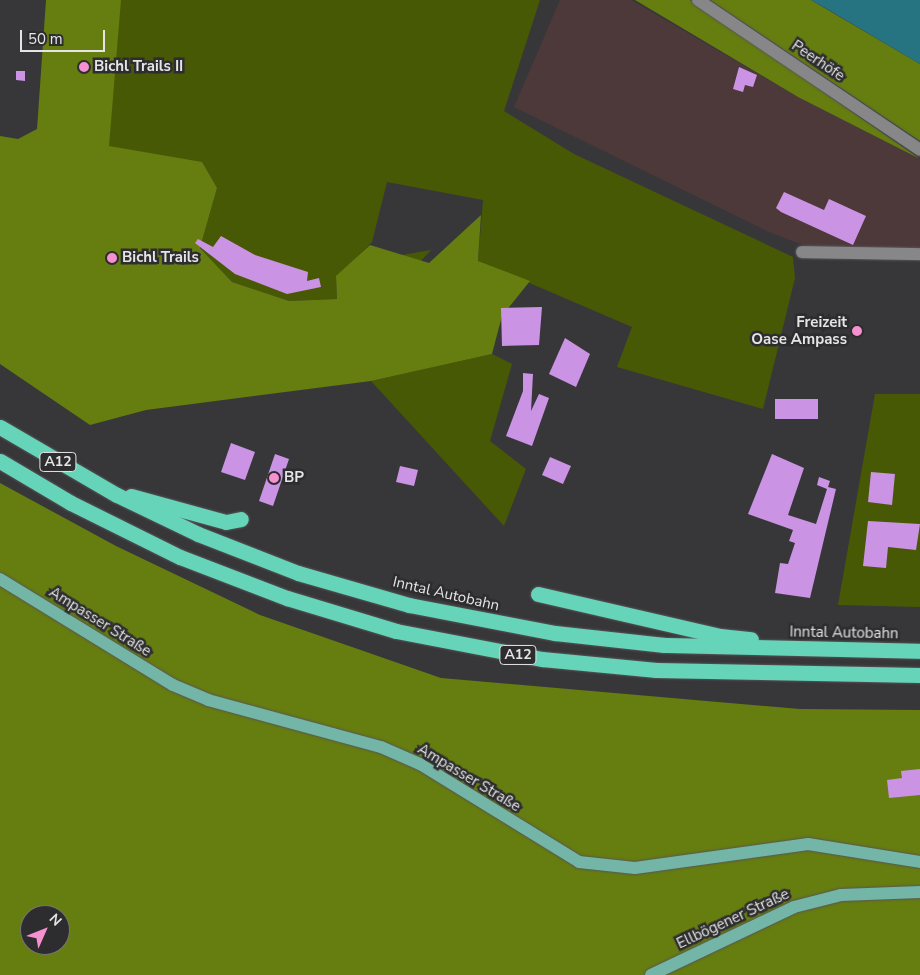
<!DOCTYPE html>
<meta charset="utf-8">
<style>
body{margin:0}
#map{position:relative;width:920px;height:975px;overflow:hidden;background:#373739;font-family:"Nunito Sans",sans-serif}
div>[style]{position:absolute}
.industrial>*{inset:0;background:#4e393a}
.green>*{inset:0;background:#485906}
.forest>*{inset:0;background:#667d10}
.water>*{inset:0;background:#267382}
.building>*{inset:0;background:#cb93e4}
.roads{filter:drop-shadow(0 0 1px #565658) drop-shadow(0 0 1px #565658)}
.minor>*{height:12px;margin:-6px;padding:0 6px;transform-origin:6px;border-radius:6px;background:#878689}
.major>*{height:12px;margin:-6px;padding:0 6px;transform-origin:6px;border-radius:6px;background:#73b5a6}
.highway>*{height:15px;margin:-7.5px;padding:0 7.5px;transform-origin:7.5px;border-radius:7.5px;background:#65d4b9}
.dots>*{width:14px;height:14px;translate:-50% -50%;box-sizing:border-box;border:2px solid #2d2d2f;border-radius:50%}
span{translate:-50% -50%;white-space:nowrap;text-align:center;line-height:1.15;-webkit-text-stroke:5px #2d2d2f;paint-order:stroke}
.shield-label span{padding:1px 4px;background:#2d2d2f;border:1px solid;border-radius:4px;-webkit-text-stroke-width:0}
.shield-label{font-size:14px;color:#e5e5e6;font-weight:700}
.street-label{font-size:15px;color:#e5e5e6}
.poi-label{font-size:15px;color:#e5e5e6;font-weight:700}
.left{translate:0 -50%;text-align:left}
.right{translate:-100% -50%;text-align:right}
.north{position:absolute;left:20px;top:905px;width:50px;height:50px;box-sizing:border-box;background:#2d2d2f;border:1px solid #777778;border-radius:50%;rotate:46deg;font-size:14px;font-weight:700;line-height:20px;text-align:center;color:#e5e5e6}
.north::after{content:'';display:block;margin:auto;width:18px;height:22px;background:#f690d0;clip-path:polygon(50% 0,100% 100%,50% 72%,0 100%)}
.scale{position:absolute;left:20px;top:30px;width:85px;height:22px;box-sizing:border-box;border:2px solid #e5e5e6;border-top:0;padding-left:6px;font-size:15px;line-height:18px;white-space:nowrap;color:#e5e5e6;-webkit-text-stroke:4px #2d2d2f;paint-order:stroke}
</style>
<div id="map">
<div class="industrial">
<div style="clip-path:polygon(560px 0,631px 0,798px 97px,920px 159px,920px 247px,885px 252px,814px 249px,769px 232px,514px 107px)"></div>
</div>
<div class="green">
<div style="clip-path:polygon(61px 0,540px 0,504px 111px,574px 154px,793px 257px,795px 278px,763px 409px,617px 367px,632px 327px,478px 261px,483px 200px,387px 182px,372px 242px,350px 264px,431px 250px,398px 286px,288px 351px,0 218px,248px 307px,339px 302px,336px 276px,337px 299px,289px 301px,232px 282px,200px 248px,217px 188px,108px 147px)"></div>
<div style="clip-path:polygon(492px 354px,512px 364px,490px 441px,526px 469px,504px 526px,371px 381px)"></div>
<div style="clip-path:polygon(875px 394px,920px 394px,920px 607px,838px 605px)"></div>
</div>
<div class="forest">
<div style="clip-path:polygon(46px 0,121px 0,109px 146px,202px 162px,217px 188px,200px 248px,232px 282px,289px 301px,337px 299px,336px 276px,370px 245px,429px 263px,481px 215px,478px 261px,530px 281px,502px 316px,492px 354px,371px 381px,146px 410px,90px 425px,0 364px,0 136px,18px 139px,37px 129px)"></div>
<div style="clip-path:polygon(635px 0,690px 0,920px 159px,798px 97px)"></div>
<div style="clip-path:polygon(710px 0,811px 0,920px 64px,920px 141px)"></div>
<div style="clip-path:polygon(evenodd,0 483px,116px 546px,260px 615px,441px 678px,800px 709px,920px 710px,920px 975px,0 975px,0 483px,30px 915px,60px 915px,60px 945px,30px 945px,30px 915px)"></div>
</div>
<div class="water">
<div style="clip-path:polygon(811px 0,920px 0,920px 64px,827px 9px)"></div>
</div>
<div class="building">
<div style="clip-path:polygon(739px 67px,757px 75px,753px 87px,745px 85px,743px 92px,733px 89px)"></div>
<div style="clip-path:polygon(16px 71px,25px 71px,25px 81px,16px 80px)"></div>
<div style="clip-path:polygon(784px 192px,824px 210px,829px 199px,866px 216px,853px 245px,781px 212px,776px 208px)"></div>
<div style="clip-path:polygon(221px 236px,255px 255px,308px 272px,307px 281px,319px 278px,321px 287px,287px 294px,235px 274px,195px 243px,198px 239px,213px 247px)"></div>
<div style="clip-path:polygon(542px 307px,539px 345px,502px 346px,501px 308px)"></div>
<div style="clip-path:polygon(565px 338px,590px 354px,576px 387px,549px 374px)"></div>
<div style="clip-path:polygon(523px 373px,533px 374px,531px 411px,539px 394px,549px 398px,532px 446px,506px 436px,523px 391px)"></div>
<div style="clip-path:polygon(775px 399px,818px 399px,818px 419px,775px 419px)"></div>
<div style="clip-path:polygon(231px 443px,255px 452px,245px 480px,221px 472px)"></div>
<div style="clip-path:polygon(275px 454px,289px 459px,273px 506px,259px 501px)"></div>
<div style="clip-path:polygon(772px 454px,804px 468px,788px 515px,816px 524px,827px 489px,817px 485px,819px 477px,830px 481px,828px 487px,836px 489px,810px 598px,775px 593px,780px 563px,788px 564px,795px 543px,789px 541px,793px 530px,748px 514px)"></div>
<div style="clip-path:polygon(550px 457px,571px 466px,563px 484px,542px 475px)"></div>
<div style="clip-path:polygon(400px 466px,418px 470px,414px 486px,396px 482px)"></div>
<div style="clip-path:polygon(871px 472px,895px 474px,892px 505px,868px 502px)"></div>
<div style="clip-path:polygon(868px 521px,920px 524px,916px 550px,888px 547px,886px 568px,863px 566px)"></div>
<div style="clip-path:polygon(920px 769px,920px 795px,889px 798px,887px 780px,902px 778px,901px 771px)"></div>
</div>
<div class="roads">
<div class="minor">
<div style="left:698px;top:0;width:268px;rotate:34deg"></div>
<div style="left:802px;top:252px;width:118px;rotate:1deg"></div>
</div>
<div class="major">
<div style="left:0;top:579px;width:203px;rotate:31.5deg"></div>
<div style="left:173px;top:685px;width:38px;rotate:23deg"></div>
<div style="left:208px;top:700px;width:179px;rotate:15.2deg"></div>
<div style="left:381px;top:747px;width:43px;rotate:23.6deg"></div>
<div style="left:420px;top:764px;width:187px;rotate:31.6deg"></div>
<div style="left:579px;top:862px;width:56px;rotate:6.1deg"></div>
<div style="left:635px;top:868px;width:175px;rotate:-7.9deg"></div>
<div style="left:808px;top:844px;width:113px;rotate:9.1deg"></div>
<div style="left:651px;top:975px;width:158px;rotate:-25.4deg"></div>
<div style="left:794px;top:907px;width:49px;rotate:-14.3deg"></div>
<div style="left:841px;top:895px;width:79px;rotate:-2.2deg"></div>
</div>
<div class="highway">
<div style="left:0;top:427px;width:135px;rotate:30.2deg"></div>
<div style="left:117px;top:495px;width:90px;rotate:25.7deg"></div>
<div style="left:198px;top:534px;width:107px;rotate:21.3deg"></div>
<div style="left:298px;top:573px;width:116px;rotate:16.1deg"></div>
<div style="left:409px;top:605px;width:149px;rotate:10.9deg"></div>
<div style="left:555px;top:633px;width:110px;rotate:6.3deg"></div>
<div style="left:664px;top:645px;width:256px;rotate:1.3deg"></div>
<div style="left:0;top:461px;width:82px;rotate:30.6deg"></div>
<div style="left:71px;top:503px;width:122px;rotate:26.4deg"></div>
<div style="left:180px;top:557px;width:115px;rotate:21deg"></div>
<div style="left:287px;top:598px;width:114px;rotate:16.8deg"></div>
<div style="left:396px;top:631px;width:149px;rotate:10.9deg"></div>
<div style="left:542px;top:659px;width:115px;rotate:5.5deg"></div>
<div style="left:656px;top:670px;width:264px;rotate:1.1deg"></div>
<div style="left:131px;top:496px;width:98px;rotate:15.3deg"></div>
<div style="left:226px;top:522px;width:15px;rotate:-11deg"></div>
<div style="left:538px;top:594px;width:187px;rotate:13deg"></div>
<div style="left:720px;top:636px;width:31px;rotate:6deg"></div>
</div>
</div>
<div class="dots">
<div style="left:84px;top:67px;background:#f690d0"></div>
<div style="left:112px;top:258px;background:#f690d0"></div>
<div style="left:857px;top:331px;background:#f690d0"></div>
<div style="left:274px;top:478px;background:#f690d0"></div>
</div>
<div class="shield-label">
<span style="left:58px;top:462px">A12</span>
<span style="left:518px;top:655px">A12</span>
</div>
<div class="street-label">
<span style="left:818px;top:61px;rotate:34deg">Peerhöfe</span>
<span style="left:446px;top:594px;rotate:13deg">Inntal Autobahn</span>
<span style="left:100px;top:622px;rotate:32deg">Ampasser Straße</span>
<span style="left:844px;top:633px;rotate:1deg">Inntal Autobahn</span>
<span style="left:469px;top:778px;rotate:31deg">Ampasser Straße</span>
<span style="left:733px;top:919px;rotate:-25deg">Ellbögener Straße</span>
</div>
<div class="poi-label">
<span class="left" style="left:94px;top:67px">Bichl Trails II</span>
<span class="left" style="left:122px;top:258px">Bichl Trails</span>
<span class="right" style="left:847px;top:331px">Freizeit<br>Oase Ampass</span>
<span class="left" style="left:284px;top:478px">BP</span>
</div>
<div class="north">N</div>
<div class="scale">50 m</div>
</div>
